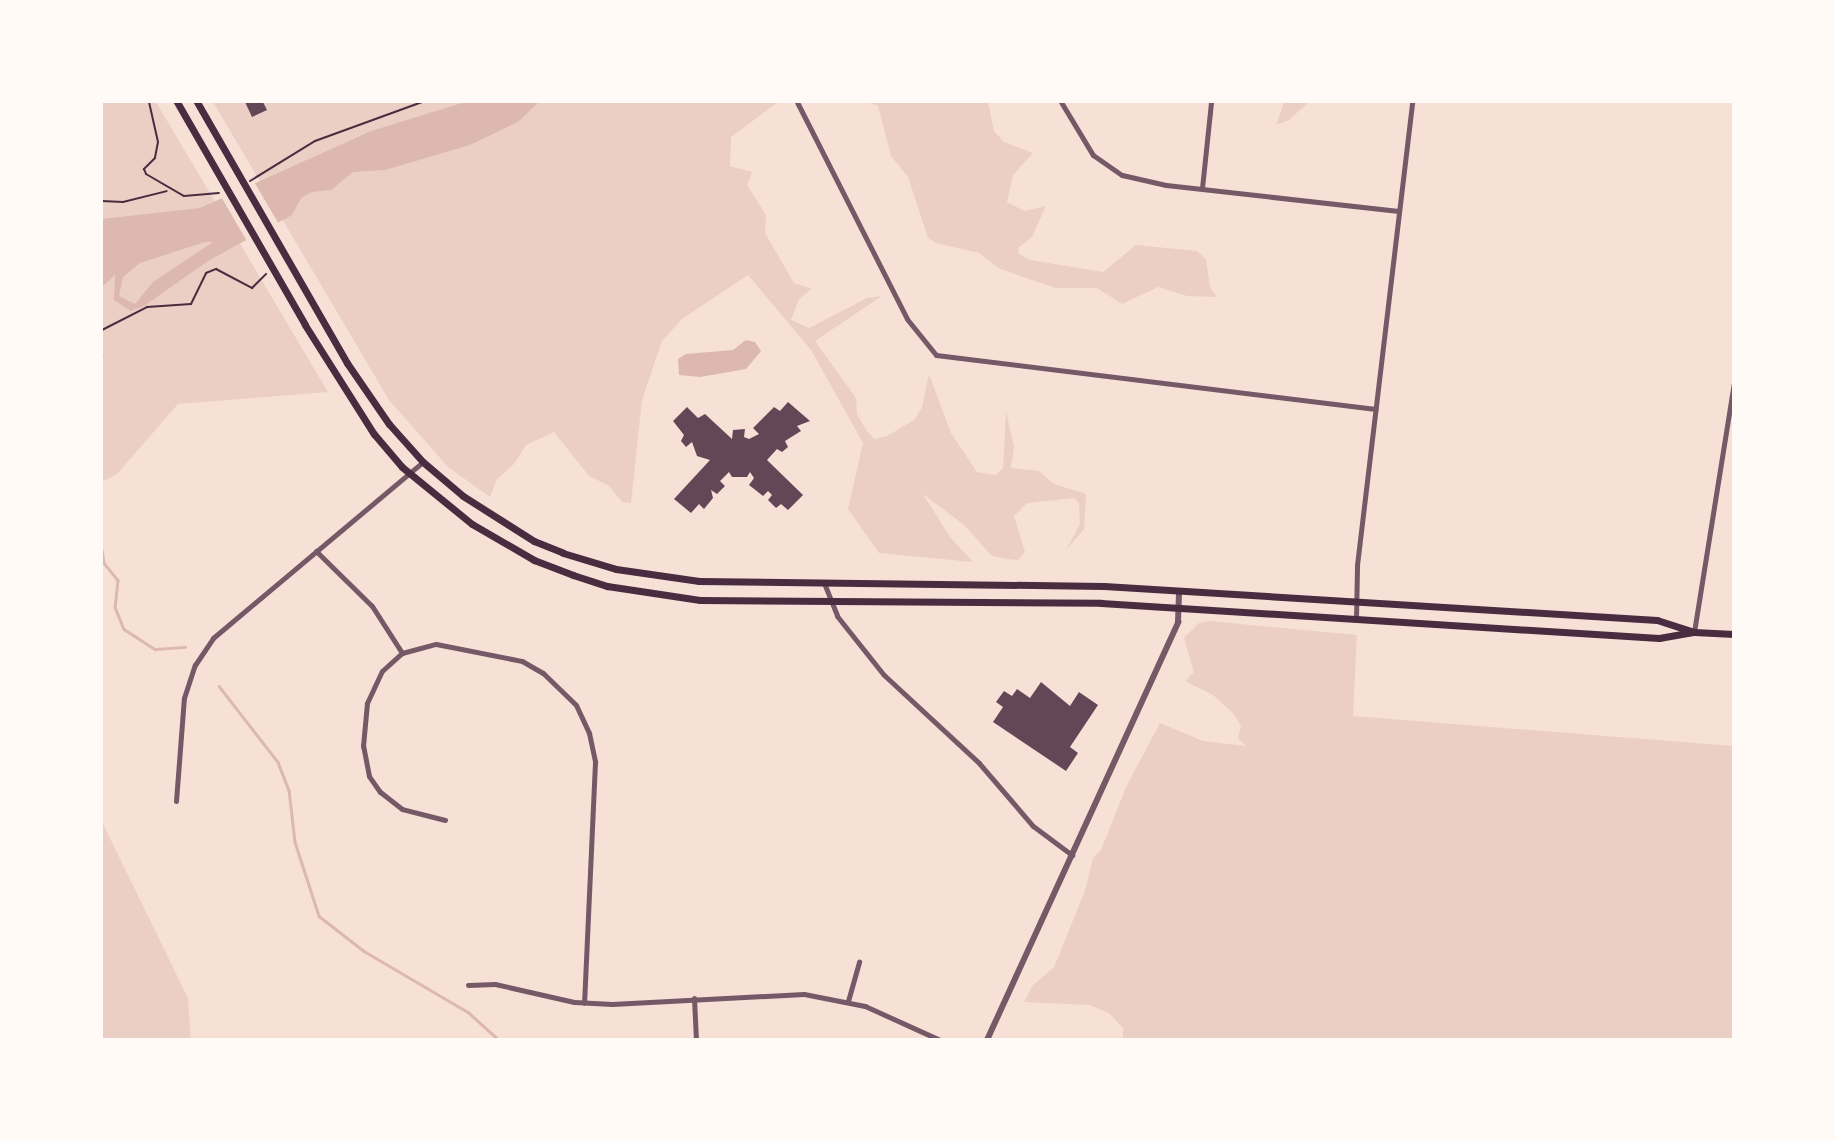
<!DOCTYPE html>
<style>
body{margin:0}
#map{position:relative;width:1835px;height:1141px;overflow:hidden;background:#f7e1d7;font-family:"Space Grotesk",sans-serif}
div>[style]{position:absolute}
.green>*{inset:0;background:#ebcfc5}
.water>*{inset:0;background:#dcb8b0}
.pier>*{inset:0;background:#f7e1d7}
.stream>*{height:2.5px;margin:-1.25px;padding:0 1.25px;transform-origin:1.25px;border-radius:1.25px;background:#dcb8b0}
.building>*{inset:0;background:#644757}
.path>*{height:2px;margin:-1px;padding:0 1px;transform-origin:1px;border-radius:1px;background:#4a2c40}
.minor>*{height:5px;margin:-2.5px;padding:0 2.5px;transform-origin:2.5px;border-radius:2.5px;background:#755966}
.tertiary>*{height:6px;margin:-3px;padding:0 3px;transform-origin:3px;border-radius:3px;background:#755966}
.secondary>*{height:7px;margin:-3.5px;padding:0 3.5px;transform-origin:3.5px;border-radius:3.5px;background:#4a2c40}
span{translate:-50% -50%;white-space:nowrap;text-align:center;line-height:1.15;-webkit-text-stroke:5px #fffaf5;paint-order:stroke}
.frame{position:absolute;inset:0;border:103px solid #fffaf5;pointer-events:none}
</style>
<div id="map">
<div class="green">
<div style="clip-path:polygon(102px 102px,156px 102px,328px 392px,178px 404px,117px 474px,102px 482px)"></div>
<div style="clip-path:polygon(213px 102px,778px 102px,731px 137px,730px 166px,752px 172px,747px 185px,766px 215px,765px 233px,794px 283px,812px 289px,799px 299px,791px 320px,809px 328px,867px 298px,882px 296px,815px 341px,856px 398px,857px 414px,866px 430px,874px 439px,887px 436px,914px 420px,922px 408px,929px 374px,951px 433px,977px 472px,995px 475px,1003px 468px,1006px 411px,1014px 447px,1011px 468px,1039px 471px,1054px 484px,1086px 494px,1084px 529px,1066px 550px,1080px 524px,1079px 503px,1074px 498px,1027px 503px,1014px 516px,1025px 552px,1018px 560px,1007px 559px,992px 556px,964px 525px,923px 494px,950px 537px,973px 562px,879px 553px,848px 509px,863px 443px,811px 350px,748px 275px,682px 319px,662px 341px,642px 400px,631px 503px,622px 502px,609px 486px,589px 476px,554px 432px,526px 445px,514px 464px,497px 479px,490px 497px,448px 467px,389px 400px)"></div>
<div style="clip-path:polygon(869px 102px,988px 102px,994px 131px,1004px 142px,1033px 153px,1013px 175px,1007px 202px,1025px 211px,1046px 206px,1032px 237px,1018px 248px,1019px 254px,1030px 260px,1103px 272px,1136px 245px,1197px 251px,1206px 259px,1210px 287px,1217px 297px,1187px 296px,1158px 287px,1122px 304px,1097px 288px,1056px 288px,1000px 269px,979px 253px,936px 243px,928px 238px,908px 177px,891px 156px,878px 106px)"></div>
<div style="clip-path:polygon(1284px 102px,1309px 102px,1289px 120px,1276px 125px)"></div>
<div style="clip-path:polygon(1209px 621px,1357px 635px,1353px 716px,1733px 746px,1733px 1039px,1123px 1039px,1123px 1028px,1109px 1013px,1089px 1005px,1024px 1002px,1033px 985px,1054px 967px,1085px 891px,1093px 858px,1101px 850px,1126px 787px,1160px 723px,1203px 741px,1246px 746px,1238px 738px,1241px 726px,1233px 713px,1213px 695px,1185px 681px,1194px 672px,1184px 638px,1199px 623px)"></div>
<div style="clip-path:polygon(102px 822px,188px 998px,191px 1039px,102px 1039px)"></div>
</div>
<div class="water">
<div style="clip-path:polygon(evenodd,539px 102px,518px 122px,470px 145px,385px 170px,353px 172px,331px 190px,312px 192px,301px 198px,292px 215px,208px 261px,144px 306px,131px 311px,114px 300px,115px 275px,102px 287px,102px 219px,200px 208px,371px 131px,462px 103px,539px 102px,205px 242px,213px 242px,153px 282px,135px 304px,119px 296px,123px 277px,140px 263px,205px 242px)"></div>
<div style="clip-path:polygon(746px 340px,755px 342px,761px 351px,746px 369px,700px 377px,679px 375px,678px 359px,686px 354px,733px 350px)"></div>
</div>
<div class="pier">
<div style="clip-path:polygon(253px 180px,280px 226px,248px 243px,220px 195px)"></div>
</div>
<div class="stream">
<div style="left:102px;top:355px;width:1px;rotate:90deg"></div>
<div style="left:102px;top:550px;width:13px;rotate:81deg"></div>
<div style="left:104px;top:563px;width:22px;rotate:51deg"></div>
<div style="left:118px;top:580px;width:27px;rotate:96deg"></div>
<div style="left:115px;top:607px;width:24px;rotate:68deg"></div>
<div style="left:124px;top:629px;width:37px;rotate:33deg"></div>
<div style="left:155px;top:649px;width:30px;rotate:-4deg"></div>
<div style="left:219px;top:686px;width:96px;rotate:52.2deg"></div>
<div style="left:278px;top:762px;width:30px;rotate:69deg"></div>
<div style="left:289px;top:790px;width:52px;rotate:83.4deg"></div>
<div style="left:295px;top:842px;width:78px;rotate:72deg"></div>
<div style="left:319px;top:916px;width:57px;rotate:37.9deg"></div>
<div style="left:364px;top:951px;width:121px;rotate:30.4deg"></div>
<div style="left:468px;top:1012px;width:42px;rotate:42.1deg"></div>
</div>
<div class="building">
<div style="clip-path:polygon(245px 102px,263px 102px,267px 110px,252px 117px)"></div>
<div style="clip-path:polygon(788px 402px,810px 421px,797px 426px,801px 431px,785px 441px,788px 447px,782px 452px,777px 449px,767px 460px,803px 495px,788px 510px,781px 504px,776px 508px,768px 500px,772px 495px,768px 491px,763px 496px,749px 485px,754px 478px,750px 472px,747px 477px,732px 477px,729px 472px,720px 481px,725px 486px,717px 494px,711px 490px,713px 498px,704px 509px,699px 504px,691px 513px,674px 499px,710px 460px,697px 456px,692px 442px,686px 447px,681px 441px,684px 435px,673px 421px,687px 407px,698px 418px,705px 414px,732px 439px,733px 430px,745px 429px,744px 437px,749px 439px,759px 434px,753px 428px,774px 407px,780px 411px)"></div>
<div style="clip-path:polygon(1041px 682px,1070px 706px,1079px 692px,1098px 705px,1070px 747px,1078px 753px,1066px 771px,993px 722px,1003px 707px,996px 702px,1004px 691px,1012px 696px,1017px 689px,1030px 698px)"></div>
</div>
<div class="path">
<div style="left:149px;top:102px;width:41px;rotate:77.3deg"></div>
<div style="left:158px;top:142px;width:16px;rotate:101deg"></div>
<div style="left:155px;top:158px;width:16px;rotate:135deg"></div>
<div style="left:144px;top:169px;width:5px;rotate:68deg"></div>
<div style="left:146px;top:174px;width:44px;rotate:30.1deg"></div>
<div style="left:184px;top:196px;width:35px;rotate:-5deg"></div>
<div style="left:250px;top:181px;width:76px;rotate:-31.6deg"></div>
<div style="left:315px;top:141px;width:114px;rotate:-20deg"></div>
<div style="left:102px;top:201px;width:21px;rotate:3deg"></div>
<div style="left:123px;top:202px;width:45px;rotate:-14deg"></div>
<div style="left:102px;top:330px;width:51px;rotate:-27.1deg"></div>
<div style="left:147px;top:307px;width:44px;rotate:-3.9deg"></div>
<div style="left:191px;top:304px;width:34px;rotate:-64deg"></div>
<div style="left:206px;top:273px;width:11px;rotate:-22deg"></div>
<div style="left:216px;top:269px;width:41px;rotate:27.8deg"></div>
<div style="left:252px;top:288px;width:20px;rotate:-45deg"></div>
</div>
<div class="minor">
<div style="left:797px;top:102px;width:243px;rotate:63.1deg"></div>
<div style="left:907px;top:319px;width:46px;rotate:51.1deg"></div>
<div style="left:936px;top:355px;width:443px;rotate:7deg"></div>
<div style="left:1061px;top:102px;width:62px;rotate:58.9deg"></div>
<div style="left:1093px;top:155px;width:35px;rotate:35deg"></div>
<div style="left:1122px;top:175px;width:45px;rotate:12.8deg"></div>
<div style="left:1166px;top:185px;width:234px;rotate:6.4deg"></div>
<div style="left:1202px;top:188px;width:86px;rotate:-84deg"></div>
<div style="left:316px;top:551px;width:78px;rotate:44.5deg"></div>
<div style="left:372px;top:606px;width:56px;rotate:57.4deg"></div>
<div style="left:824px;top:583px;width:35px;rotate:68deg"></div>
<div style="left:837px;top:616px;width:75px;rotate:51.5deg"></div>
<div style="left:884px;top:675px;width:129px;rotate:42.8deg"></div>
<div style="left:979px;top:763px;width:83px;rotate:49.4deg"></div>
<div style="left:1033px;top:826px;width:49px;rotate:36.6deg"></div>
<div style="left:1356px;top:619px;width:54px;rotate:-88.9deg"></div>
<div style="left:1357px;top:565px;width:466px;rotate:-83.2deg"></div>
<div style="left:1694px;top:632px;width:253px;rotate:-80.9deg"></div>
<div style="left:176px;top:801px;width:103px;rotate:-85.6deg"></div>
<div style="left:184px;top:698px;width:35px;rotate:-72deg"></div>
<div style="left:195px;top:665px;width:32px;rotate:-56deg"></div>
<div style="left:213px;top:638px;width:274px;rotate:-40deg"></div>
<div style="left:445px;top:820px;width:44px;rotate:-165.7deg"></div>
<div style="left:402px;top:809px;width:28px;rotate:-142deg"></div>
<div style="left:380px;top:792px;width:19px;rotate:-125deg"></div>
<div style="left:369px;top:776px;width:31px;rotate:-101deg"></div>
<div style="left:363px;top:746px;width:43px;rotate:-84.7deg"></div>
<div style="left:367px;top:703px;width:35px;rotate:-65deg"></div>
<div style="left:382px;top:671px;width:27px;rotate:-42deg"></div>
<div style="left:402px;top:653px;width:35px;rotate:-15deg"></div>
<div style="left:436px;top:644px;width:88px;rotate:11.2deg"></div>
<div style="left:522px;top:661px;width:24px;rotate:30deg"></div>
<div style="left:543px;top:673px;width:46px;rotate:44.1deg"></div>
<div style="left:576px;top:705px;width:31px;rotate:65deg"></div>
<div style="left:589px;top:733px;width:30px;rotate:78deg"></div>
<div style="left:595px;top:762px;width:241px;rotate:92.6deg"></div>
<div style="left:468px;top:985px;width:27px;rotate:-2deg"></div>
<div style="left:495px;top:984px;width:81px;rotate:12.8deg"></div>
<div style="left:574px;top:1002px;width:38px;rotate:3deg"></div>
<div style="left:612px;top:1004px;width:192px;rotate:-3deg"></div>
<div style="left:804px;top:994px;width:62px;rotate:11.1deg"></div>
<div style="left:865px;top:1006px;width:82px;rotate:24.4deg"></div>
<div style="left:694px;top:998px;width:42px;rotate:87.3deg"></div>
<div style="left:848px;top:1001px;width:41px;rotate:-74.2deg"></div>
</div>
<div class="tertiary">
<div style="left:987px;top:1040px;width:460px;rotate:-65.4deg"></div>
<div style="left:1178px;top:622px;width:31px;rotate:-88deg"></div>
</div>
<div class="secondary">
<div style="left:177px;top:102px;width:257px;rotate:60.1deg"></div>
<div style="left:305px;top:325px;width:129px;rotate:57.7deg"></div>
<div style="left:374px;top:434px;width:43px;rotate:49.7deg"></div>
<div style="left:402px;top:467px;width:90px;rotate:39.2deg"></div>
<div style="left:472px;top:524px;width:72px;rotate:30.1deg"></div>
<div style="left:534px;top:560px;width:42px;rotate:21deg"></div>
<div style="left:573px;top:575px;width:36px;rotate:18deg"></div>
<div style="left:607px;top:586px;width:94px;rotate:8.6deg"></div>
<div style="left:700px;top:600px;width:401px;rotate:0.4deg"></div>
<div style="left:1101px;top:603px;width:559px;rotate:3.59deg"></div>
<div style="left:1659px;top:638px;width:36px;rotate:-10deg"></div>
<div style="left:1694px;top:632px;width:40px;rotate:2.9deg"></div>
<div style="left:197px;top:102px;width:301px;rotate:60.1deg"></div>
<div style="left:347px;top:363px;width:74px;rotate:55.5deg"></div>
<div style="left:389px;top:424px;width:51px;rotate:48.2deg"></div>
<div style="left:423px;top:462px;width:52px;rotate:40.4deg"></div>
<div style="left:463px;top:496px;width:84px;rotate:32.4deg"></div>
<div style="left:534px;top:541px;width:31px;rotate:22deg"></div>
<div style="left:563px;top:553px;width:55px;rotate:16.8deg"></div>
<div style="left:616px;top:569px;width:84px;rotate:8.2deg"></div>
<div style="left:699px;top:581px;width:405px;rotate:0.7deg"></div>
<div style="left:1104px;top:586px;width:554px;rotate:3.52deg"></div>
<div style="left:1657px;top:620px;width:36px;rotate:18deg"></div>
</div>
<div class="frame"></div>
</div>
